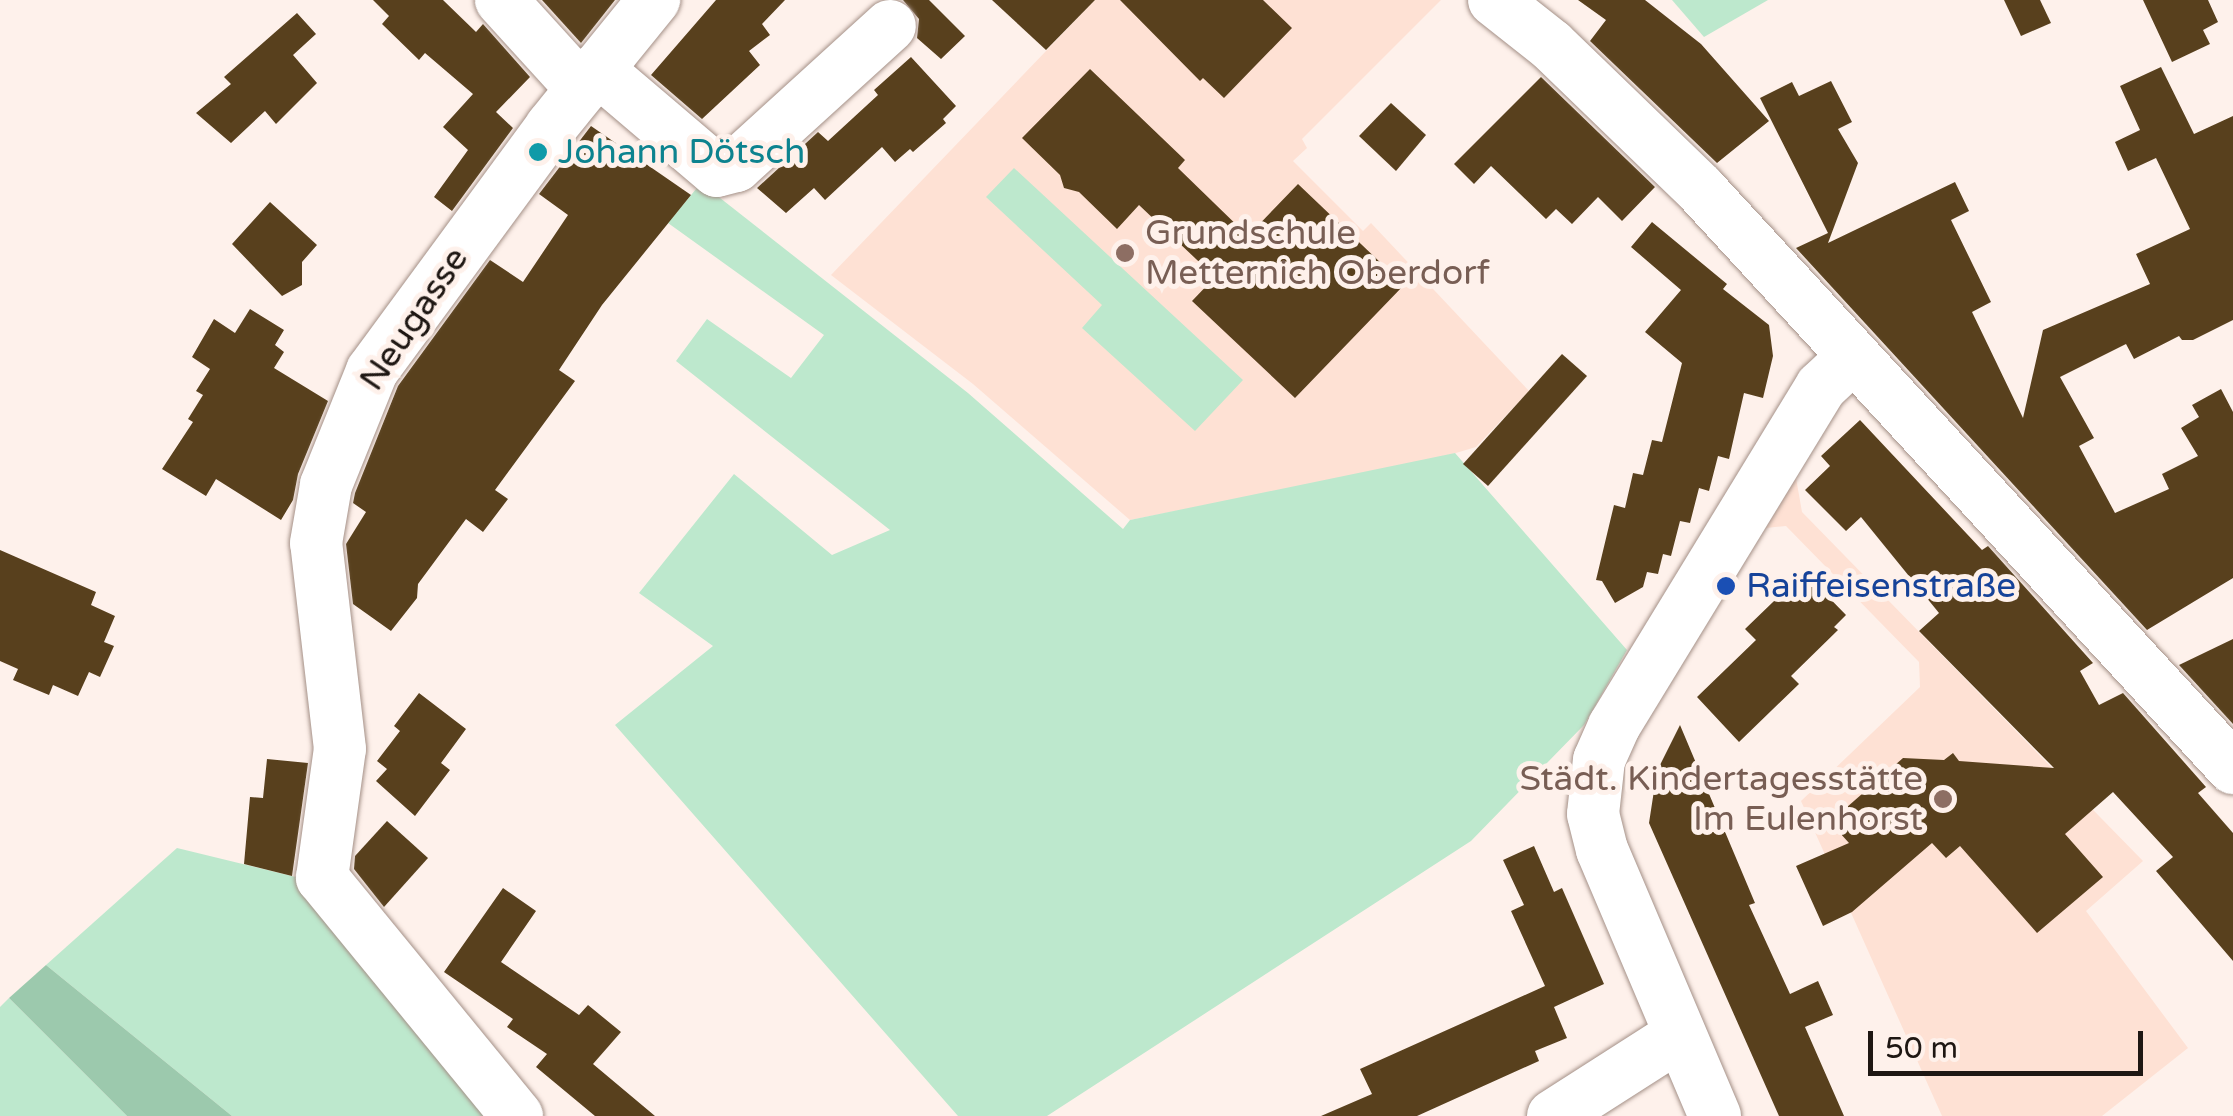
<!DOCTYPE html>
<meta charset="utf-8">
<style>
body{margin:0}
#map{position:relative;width:2233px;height:1116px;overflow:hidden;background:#fef1eb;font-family:"Varela Round",sans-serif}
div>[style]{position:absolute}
.built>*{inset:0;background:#fee1d4}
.green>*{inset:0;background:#bde8cd}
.forest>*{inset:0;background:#9cc9ad}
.building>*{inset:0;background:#58401d}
.roads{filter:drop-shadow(0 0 2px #a49087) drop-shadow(0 0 2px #a49087)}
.minor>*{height:52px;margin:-26px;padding:0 26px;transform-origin:26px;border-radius:26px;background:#fff}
.dots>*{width:28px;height:28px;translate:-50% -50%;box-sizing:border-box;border:5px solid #fef1eb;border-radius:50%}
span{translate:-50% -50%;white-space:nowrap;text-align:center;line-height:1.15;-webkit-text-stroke:10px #fef1eb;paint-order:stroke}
.culture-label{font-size:35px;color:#0d838f}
.left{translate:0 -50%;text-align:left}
.education-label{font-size:35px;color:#785e54}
.right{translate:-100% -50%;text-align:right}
.street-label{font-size:35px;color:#1e1713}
.transit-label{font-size:35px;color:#164399}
.scale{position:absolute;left:1868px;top:1031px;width:275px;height:45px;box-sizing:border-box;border:5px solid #1e1713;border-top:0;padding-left:12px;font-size:30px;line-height:35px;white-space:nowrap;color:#1e1713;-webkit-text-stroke:8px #fef1eb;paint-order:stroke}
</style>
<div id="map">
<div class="built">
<div style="clip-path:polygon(1095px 0,1441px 0,1302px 139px,1307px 148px,1293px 161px,1363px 231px,1371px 223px,1529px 391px,1476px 447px,1429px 461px,1130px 520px,973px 384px,831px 275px)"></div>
<div style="clip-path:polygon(1796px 478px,1802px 512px,2143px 861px,2086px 911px,2188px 1048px,2102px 1116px,1942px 1116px,1801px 801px,1920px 687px,1919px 662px,1786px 526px,1766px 528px)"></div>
</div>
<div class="green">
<div style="clip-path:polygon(1672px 0,1768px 0,1704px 37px)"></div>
<div style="clip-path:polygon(1014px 168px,1243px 380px,1195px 431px,1082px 328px,1102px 305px,986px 197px)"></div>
<div style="clip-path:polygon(701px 183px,968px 393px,1123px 529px,1130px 520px,1455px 453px,1627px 650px,1584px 725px,1471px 841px,1047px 1116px,958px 1116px,615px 725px,713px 646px,639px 593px,734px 474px,832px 555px,890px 530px,676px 361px,707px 319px,791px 378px,824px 335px,668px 223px)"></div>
<div style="clip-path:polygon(177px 848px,308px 880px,500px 1116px,232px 1116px,46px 965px)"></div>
<div style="clip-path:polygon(9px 998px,127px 1116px,0 1116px,0 1007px)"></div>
</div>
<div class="forest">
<div style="clip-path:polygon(46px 965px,232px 1116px,127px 1116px,9px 998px)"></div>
</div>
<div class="building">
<div style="clip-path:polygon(373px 0,443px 0,476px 32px,483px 24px,530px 77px,496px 112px,513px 128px,452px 211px,434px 197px,468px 150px,443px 127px,473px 94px,425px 53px,419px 60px,382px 24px,389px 16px)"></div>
<div style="clip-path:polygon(542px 0,615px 0,581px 43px)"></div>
<div style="clip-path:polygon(716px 0,785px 0,762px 24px,770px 35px,749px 51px,760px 65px,702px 119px,651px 75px)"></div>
<div style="clip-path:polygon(903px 0,929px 0,965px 36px,941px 59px,917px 38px,919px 19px)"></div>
<div style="clip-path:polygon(992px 0,1095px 0,1046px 50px)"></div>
<div style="clip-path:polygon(1120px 0,1263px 0,1292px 28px,1224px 98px,1203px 78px,1200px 81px)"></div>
<div style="clip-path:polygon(1578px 0,1645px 0,1701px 44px,1769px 121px,1717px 163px,1590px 41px,1606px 20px)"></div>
<div style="clip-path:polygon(2004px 0,2040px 0,2051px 23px,2021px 36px)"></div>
<div style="clip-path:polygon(2143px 0,2208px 0,2218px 22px,2203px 30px,2210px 44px,2172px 62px)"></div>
<div style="clip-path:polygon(297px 13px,316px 34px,293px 55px,317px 83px,276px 124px,265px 111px,231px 143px,196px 113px,231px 84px,224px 77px)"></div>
<div style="clip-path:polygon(911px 57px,956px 106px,943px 119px,946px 123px,913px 152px,910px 149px,895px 162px,882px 147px,825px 200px,814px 188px,786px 213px,757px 188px,818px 132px,828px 141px,878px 95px,874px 90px)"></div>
<div style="clip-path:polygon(2161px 67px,2194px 134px,2233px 116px,2233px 320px,2193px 340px,2182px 340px,2179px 336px,2134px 359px,2126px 344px,2060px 377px,2094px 438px,2079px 446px,2115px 513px,2169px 489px,2162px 474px,2198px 456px,2181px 428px,2199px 417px,2192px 405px,2221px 389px,2233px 412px,2233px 578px,2147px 630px,1796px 248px,1828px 233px,1760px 98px,1792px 82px,1799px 96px,1831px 81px,1852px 122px,1838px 129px,1858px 163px,1828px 243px,1955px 182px,1969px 211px,1951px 220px,1991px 302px,1972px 312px,2023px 418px,2043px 330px,2150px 284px,2136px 254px,2190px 229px,2156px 158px,2128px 171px,2115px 142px,2140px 130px,2120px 86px)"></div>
<div style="clip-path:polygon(1090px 69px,1185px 160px,1178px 168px,1248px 236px,1298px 184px,1404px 285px,1295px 398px,1192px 301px,1215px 277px,1139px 205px,1117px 229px,1079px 192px,1064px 188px,1060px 175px,1022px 138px)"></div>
<div style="clip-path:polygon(1541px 77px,1655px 187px,1622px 221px,1598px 197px,1572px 224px,1556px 209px,1546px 219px,1491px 166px,1474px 184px,1454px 164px)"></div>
<div style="clip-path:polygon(1391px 103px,1426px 135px,1396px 171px,1359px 136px)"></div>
<div style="clip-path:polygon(591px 126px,691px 195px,602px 305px,559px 370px,575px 381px,495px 490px,508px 499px,483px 532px,466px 519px,418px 584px,417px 598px,391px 631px,353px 604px,346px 544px,366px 512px,353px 503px,355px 493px,398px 386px,490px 260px,523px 282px,568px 215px,539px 194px)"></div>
<div style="clip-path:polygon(270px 202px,317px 245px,302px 262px,302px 285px,282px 296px,232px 244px)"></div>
<div style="clip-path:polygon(1652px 222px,1727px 284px,1723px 289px,1769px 325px,1773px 356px,1763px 398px,1744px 393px,1729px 459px,1718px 456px,1709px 491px,1699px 488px,1690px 523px,1680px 521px,1671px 556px,1663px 554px,1658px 574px,1647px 572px,1643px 587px,1615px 603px,1602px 581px,1596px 580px,1614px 505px,1625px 508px,1633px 473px,1643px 475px,1652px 440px,1662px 442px,1682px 363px,1645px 332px,1681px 290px,1631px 247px)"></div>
<div style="clip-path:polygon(250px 309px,284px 330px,275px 345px,284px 352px,274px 368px,328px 401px,298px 474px,293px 500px,281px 520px,216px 479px,206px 496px,162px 469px,193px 422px,188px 419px,203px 395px,196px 391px,210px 369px,192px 357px,214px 319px,235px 333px)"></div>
<div style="clip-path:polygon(1562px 354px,1587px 376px,1488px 486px,1463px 464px)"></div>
<div style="clip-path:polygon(1860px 420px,1982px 550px,1988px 546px,2093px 663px,2080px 671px,2099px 705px,2123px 693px,2206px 787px,2198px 793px,2233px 833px,2233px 961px,2156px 871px,2173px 857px,2113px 792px,2065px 834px,2103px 877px,2037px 933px,1960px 846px,1946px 858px,1932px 843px,1852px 912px,1823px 926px,1796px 866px,1849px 843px,1830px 822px,1903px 758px,1944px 760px,1953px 753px,1959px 761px,2054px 768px,1919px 631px,1939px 613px,1861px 517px,1846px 531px,1805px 490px,1830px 466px,1821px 456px)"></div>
<div style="clip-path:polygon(0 550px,96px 592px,91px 605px,115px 616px,104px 642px,114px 646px,100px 677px,89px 672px,78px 696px,53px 685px,49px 695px,13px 680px,18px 669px,0 661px)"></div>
<div style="clip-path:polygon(1804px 572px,1846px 615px,1834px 627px,1838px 630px,1791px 676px,1799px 684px,1739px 742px,1697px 697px,1756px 640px,1745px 629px)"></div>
<div style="clip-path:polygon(2233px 639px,2233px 724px,2179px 665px)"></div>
<div style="clip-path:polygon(419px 693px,466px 729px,441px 763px,450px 770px,415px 816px,376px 781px,387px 769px,377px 761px,400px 731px,394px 726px)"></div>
<div style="clip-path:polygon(1680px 725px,1755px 903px,1749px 905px,1790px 994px,1818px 981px,1833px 1015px,1805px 1027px,1844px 1116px,1779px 1116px,1649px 823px,1657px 771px)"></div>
<div style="clip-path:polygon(267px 759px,308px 763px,292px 876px,244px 864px,250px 797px,263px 798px)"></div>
<div style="clip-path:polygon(387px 821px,428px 858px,384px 907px,354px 869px,355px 856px)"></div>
<div style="clip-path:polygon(1534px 846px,1554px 892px,1562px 888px,1604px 984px,1554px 1007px,1567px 1038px,1535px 1051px,1539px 1061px,1417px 1116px,1321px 1116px,1372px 1094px,1360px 1069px,1545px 986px,1511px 911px,1524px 905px,1503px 860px)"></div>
<div style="clip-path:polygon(503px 888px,536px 911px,501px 962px,579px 1015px,588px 1005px,621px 1032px,593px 1064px,655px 1116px,595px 1116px,536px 1067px,547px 1054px,507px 1027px,513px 1019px,444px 972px)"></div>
</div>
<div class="roads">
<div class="minor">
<div style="left:501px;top:0;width:120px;rotate:47.7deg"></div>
<div style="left:1494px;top:0;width:73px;rotate:38.3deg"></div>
<div style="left:1551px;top:45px;width:207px;rotate:44deg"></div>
<div style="left:1700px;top:189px;width:787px;rotate:47.37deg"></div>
<div style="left:597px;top:69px;width:157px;rotate:40.4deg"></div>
<div style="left:717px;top:171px;width:20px;rotate:-15deg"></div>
<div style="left:736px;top:166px;width:208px;rotate:-42.3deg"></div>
<div style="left:517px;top:1116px;width:308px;rotate:-129.3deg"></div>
<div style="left:322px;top:878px;width:130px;rotate:-82.1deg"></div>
<div style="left:340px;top:749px;width:207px;rotate:-96.6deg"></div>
<div style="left:316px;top:543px;width:59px;rotate:-80.2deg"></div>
<div style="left:326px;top:485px;width:123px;rotate:-68deg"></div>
<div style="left:372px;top:371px;width:303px;rotate:-53.7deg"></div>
<div style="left:551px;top:127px;width:164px;rotate:-51deg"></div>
<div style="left:1553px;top:1116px;width:148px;rotate:-32.6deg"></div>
<div style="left:1715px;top:1116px;width:289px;rotate:-113deg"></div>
<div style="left:1602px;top:850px;width:37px;rotate:-104deg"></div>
<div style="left:1593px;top:814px;width:54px;rotate:-83.7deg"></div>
<div style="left:1599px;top:760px;width:37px;rotate:-66deg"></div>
<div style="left:1614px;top:726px;width:397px;rotate:-58.6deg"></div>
<div style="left:1821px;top:387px;width:45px;rotate:-43.2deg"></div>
</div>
</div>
<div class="dots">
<div style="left:538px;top:152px;background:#0f9aa8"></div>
<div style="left:1125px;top:253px;background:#8d6e63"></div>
<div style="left:1726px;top:586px;background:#1a4fb4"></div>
<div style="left:1943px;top:799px;background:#8d6e63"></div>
</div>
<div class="culture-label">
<span class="left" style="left:558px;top:152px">Johann Dötsch</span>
</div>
<div class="education-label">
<span class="left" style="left:1145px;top:253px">Grundschule<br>Metternich Oberdorf</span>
<span class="right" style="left:1923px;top:799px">Städt. Kindertagesstätte<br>Im Eulenhorst</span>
</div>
<div class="street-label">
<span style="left:414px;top:319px;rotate:-56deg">Neugasse</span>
</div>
<div class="transit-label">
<span class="left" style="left:1746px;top:586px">Raiffeisenstraße</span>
</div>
<div class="scale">50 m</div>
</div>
